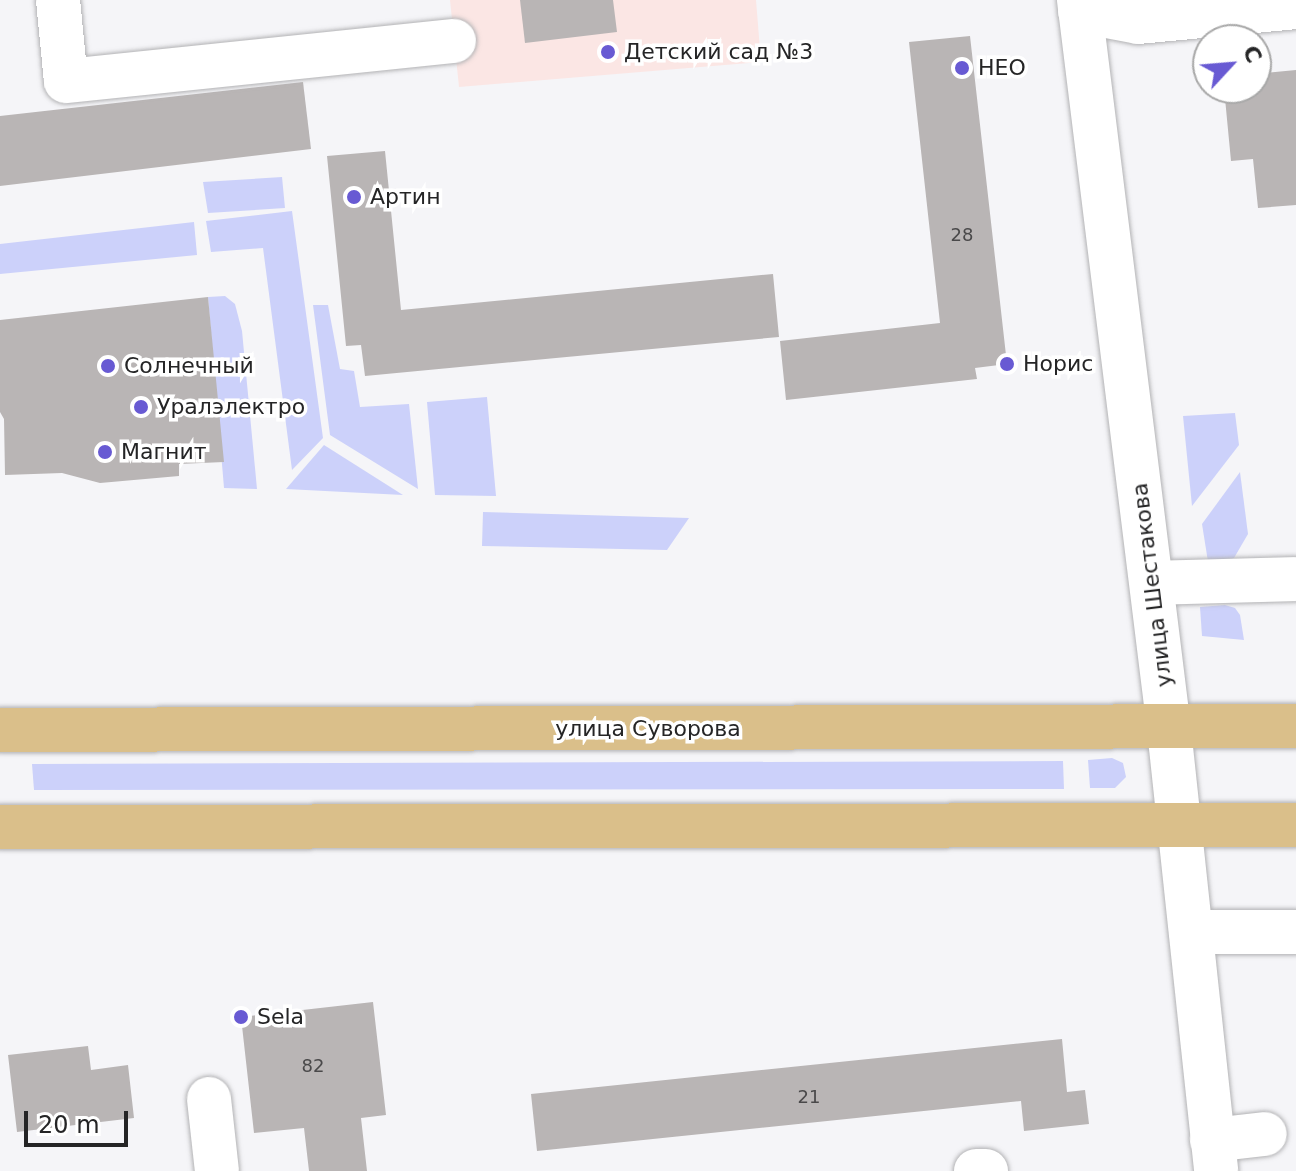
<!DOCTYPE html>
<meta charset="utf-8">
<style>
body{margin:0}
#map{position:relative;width:1296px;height:1171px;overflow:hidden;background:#f5f5f8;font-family:"DejaVu Sans",sans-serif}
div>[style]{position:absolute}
.education>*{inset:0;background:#fbe6e4}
.green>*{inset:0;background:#ccd1fa}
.building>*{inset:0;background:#b9b5b5}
.roads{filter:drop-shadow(0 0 2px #b3b3b5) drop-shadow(0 0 2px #b3b3b5)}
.minor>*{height:44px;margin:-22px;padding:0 22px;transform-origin:22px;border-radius:22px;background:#fff}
.major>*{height:44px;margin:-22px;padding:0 22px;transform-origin:22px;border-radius:22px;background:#dabf8a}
.dots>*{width:22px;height:22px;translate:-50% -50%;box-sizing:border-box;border:4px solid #fff;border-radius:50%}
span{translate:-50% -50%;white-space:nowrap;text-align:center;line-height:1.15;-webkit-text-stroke:7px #fff;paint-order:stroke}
.number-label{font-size:18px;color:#4a494a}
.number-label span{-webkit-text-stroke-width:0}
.poi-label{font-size:22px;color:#252526}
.left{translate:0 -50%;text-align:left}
.street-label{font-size:22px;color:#252526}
.north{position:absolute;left:1192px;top:24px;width:80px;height:80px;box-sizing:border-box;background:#fff;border:2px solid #a8a8a8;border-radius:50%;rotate:64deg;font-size:22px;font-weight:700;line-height:32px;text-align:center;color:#252526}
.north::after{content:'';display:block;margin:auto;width:28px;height:36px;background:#685ad3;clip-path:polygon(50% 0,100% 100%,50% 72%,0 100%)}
.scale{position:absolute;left:24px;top:1111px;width:104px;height:36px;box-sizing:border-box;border:4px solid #252526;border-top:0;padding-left:10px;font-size:24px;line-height:28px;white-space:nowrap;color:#252526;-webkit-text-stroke:6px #fff;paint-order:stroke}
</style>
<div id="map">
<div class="education">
<div style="clip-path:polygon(450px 0,756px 0,761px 62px,459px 87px)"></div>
</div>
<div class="green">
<div style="clip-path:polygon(282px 177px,285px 208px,208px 213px,203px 182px)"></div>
<div style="clip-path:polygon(292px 211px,323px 438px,292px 470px,263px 248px,211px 252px,206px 221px)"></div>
<div style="clip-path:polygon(194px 222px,197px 255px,0 274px,0 244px)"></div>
<div style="clip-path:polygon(225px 296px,235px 304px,242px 331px,257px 489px,224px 488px,208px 297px)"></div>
<div style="clip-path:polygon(313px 305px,328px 305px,340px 369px,354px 371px,360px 407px,409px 404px,418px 489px,330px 435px)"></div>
<div style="clip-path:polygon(487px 397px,496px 496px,435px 495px,427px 402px)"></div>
<div style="clip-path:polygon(1235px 413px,1239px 445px,1192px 506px,1183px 416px)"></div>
<div style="clip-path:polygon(324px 445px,403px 495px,286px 489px)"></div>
<div style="clip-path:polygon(1240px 472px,1248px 534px,1234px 558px,1209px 568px,1202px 524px)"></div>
<div style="clip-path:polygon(483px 512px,689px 518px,667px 550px,482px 546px)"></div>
<div style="clip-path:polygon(1225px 605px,1235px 608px,1240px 615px,1244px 640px,1202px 636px,1200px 607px)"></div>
<div style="clip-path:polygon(1112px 758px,1123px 763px,1126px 777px,1115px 788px,1090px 788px,1088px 760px)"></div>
<div style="clip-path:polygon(1063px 761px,1064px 789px,34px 790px,32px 764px)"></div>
</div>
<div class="building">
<div style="clip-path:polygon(520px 0,613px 0,617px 32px,525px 43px)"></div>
<div style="clip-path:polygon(970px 36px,1007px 364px,975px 368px,977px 379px,786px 400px,780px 341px,940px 323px,909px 42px)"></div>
<div style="clip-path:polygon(1296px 70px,1296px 205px,1258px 208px,1253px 159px,1231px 161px,1224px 88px,1256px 88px,1256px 74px)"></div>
<div style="clip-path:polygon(303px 82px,311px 149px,0 186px,0 116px)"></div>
<div style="clip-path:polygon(385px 151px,401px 310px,773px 274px,779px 337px,365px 376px,361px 345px,346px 346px,327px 156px)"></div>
<div style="clip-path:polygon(208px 297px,224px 462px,179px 464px,179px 476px,100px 483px,62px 473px,5px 475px,4px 419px,0 412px,0 320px)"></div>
<div style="clip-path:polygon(373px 1002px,386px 1115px,361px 1118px,367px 1171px,309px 1171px,304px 1128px,254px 1133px,241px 1017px)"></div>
<div style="clip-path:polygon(1062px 1039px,1067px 1092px,1085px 1090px,1089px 1124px,1024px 1131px,1021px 1101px,537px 1151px,531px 1094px)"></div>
<div style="clip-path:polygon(88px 1046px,91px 1070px,128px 1065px,134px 1118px,17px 1132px,8px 1055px)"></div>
</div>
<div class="roads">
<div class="minor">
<div style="left:58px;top:0;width:81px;rotate:84.4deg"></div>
<div style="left:66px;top:81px;width:390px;rotate:-5.9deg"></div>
<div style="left:1079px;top:0;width:735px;rotate:82.96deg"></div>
<div style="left:1169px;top:729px;width:444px;rotate:83.9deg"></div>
<div style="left:1080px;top:11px;width:59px;rotate:10.7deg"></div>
<div style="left:1138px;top:22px;width:159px;rotate:-5.4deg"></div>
<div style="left:1152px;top:583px;width:143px;rotate:-1.6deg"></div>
<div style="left:1191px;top:932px;width:105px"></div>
<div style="left:209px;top:1099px;width:72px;rotate:83.7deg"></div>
<div style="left:1212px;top:1140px;width:53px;rotate:-6.5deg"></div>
<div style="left:976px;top:1171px;width:10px"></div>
</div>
<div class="major">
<div style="left:0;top:730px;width:1296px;rotate:-0.18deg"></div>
<div style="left:0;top:827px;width:1296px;rotate:-0.09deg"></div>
</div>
</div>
<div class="dots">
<div style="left:608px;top:52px;background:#685ad3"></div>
<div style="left:962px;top:68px;background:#685ad3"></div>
<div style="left:354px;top:197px;background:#685ad3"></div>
<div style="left:1007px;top:364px;background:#685ad3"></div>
<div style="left:108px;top:366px;background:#685ad3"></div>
<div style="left:141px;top:407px;background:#685ad3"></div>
<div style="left:105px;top:452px;background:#685ad3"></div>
<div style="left:241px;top:1017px;background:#685ad3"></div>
</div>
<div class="number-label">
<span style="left:962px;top:235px">28</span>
<span style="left:313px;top:1066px">82</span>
<span style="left:809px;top:1097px">21</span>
</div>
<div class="poi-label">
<span class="left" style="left:624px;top:52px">Детский сад №3</span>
<span class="left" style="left:978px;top:68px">НЕО</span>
<span class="left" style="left:370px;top:197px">Артин</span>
<span class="left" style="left:1023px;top:364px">Норис</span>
<span class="left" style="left:124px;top:366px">Солнечный</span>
<span class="left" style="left:157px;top:407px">Уралэлектро</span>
<span class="left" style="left:121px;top:452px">Магнит</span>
<span class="left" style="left:257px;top:1017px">Sela</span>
</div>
<div class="street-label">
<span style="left:1152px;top:585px;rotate:-97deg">улица Шестакова</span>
<span style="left:648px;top:729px">улица Суворова</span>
</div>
<div class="north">С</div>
<div class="scale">20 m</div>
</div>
